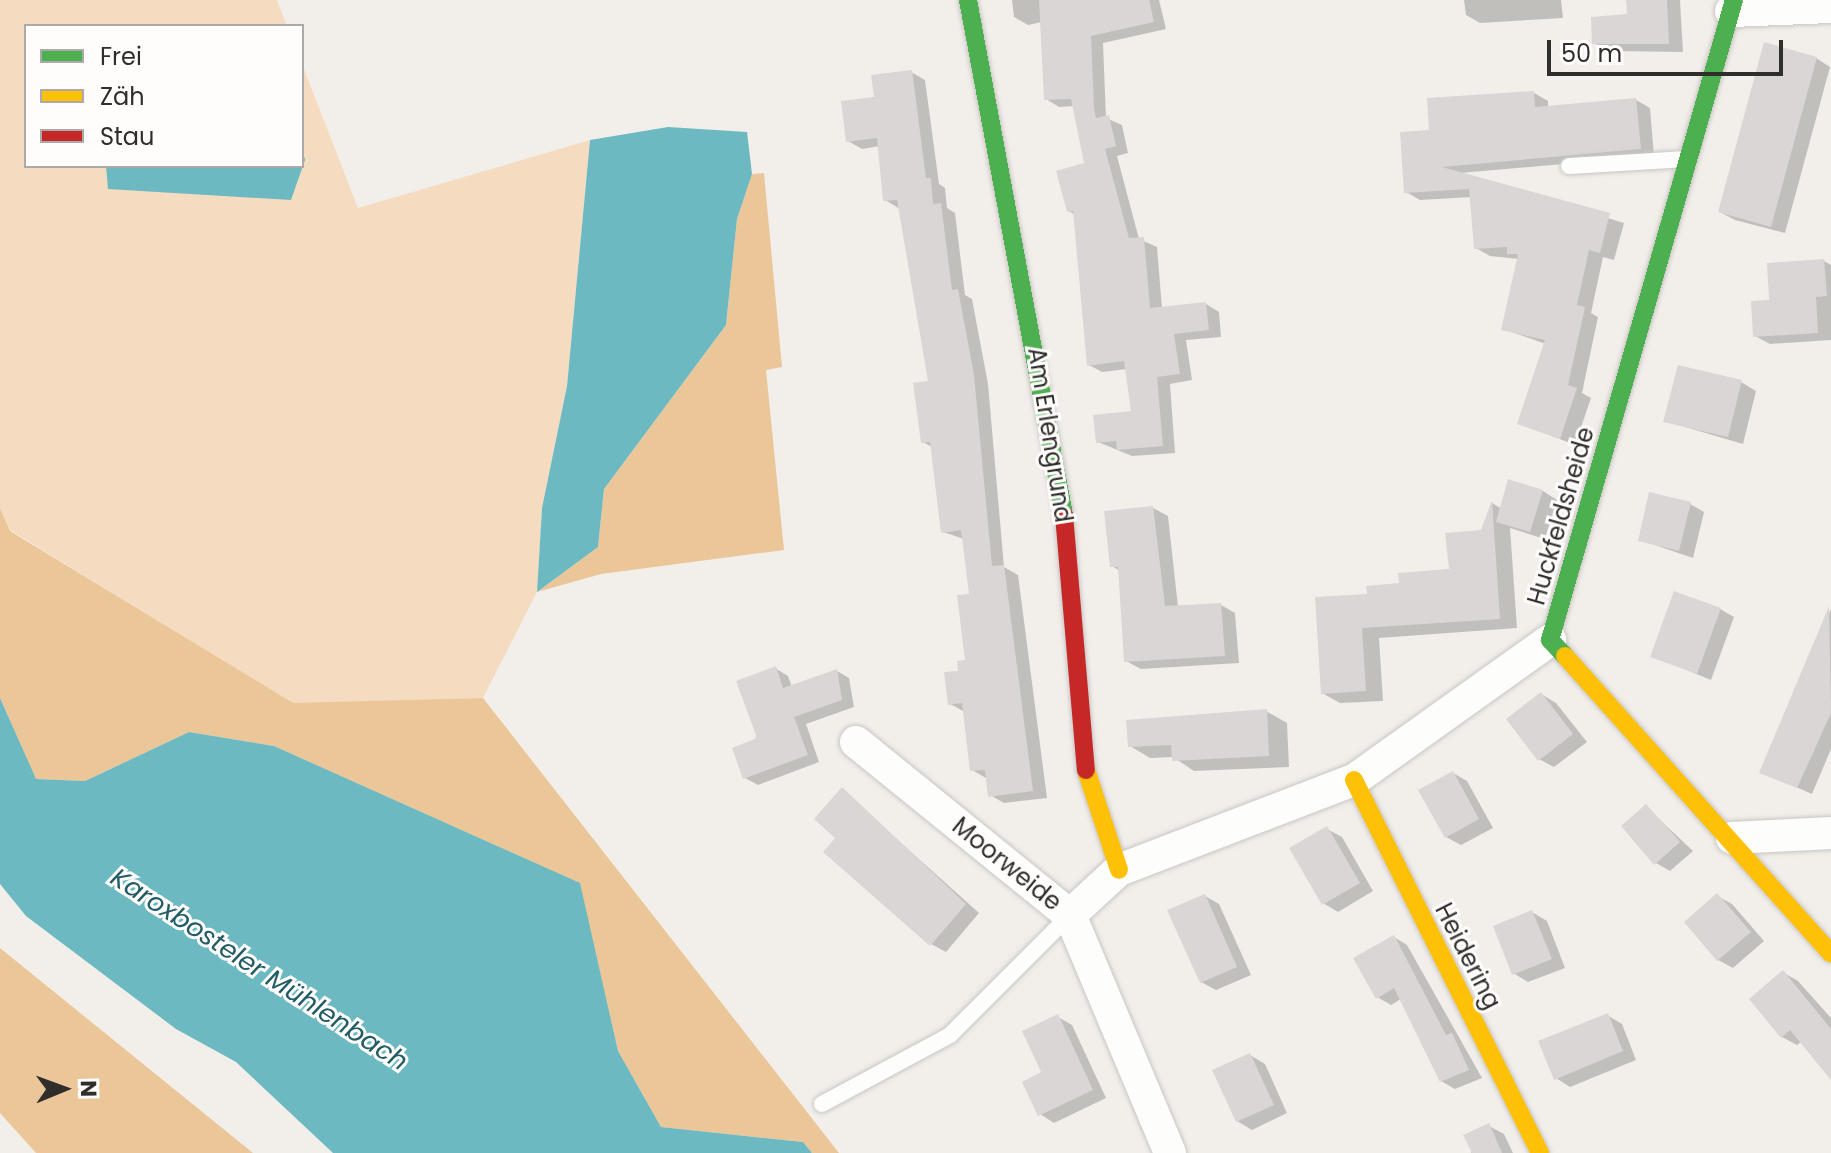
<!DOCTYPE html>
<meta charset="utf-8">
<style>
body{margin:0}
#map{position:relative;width:1831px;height:1153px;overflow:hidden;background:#f2efeb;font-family:Poppins,sans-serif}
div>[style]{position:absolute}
.green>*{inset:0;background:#f5dcc1}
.forest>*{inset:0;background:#ebc698}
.water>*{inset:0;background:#6db9c2}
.shadow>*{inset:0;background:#0003}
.building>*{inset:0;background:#d9d6d5}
.roads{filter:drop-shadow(0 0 2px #c9c6c3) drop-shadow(0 0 2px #c9c6c3)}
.lane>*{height:16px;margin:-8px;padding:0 8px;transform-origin:8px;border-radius:8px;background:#fdfdfc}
.street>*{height:32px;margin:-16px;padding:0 16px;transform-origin:16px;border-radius:16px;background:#fdfdfc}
.fast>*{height:18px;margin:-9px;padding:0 9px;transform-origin:9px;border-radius:9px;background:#4caf50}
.slow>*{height:18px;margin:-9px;padding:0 9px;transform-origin:9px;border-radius:9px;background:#ffc107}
.jam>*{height:18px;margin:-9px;padding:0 9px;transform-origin:9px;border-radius:9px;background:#c62828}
span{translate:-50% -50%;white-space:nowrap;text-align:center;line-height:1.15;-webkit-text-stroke:6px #fefdfc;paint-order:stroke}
.street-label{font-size:24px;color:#302e2b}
.water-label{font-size:26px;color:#225d65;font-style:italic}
.legend{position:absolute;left:24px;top:24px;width:280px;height:144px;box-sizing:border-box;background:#fefdfc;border:2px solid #acaaa8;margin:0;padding:10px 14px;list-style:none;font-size:24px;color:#302e2b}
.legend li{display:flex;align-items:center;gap:16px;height:40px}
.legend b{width:40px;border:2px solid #acaaa8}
.north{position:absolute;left:24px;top:1049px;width:80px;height:80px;-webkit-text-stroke:6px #fefdfc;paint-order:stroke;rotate:89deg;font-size:22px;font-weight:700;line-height:32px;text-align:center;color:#302e2b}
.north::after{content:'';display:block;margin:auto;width:28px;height:36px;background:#302e2b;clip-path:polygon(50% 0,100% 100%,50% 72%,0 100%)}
.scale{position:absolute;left:1547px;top:40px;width:236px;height:36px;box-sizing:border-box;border:4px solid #302e2b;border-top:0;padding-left:10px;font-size:24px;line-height:28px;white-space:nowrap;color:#302e2b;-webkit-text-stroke:6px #fefdfc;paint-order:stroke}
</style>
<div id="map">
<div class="green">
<div style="clip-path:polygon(0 0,277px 0,287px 26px,26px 26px,26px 166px,302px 166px,302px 64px,358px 208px,590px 140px,567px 386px,542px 508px,537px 592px,483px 698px,293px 704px,10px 530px,0 508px)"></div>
</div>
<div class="forest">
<div style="clip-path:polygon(764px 173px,782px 367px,766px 370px,784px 550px,601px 574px,537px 592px,598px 547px,604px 489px,726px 325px,737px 219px,752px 174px)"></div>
<div style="clip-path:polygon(0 508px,10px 531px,293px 703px,483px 698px,839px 1153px,812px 1153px,803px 1142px,661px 1127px,618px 1051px,579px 883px,274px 746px,189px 732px,85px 781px,35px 779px,0 698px)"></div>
<div style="clip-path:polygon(0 948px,253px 1153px,36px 1153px,0 1113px)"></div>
</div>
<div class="water">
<div style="clip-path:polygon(668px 127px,747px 132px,752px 174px,737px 219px,726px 325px,604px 489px,598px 547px,537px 592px,542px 508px,567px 386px,590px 140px)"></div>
<div style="clip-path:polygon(302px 149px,305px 160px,291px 200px,108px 189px,106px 166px,302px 166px)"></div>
<div style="clip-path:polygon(0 698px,36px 779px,85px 781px,189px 732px,274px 746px,580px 883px,618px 1051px,661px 1127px,803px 1142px,812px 1153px,333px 1153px,236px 1062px,176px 1029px,26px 916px,0 884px)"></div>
</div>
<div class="shadow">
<div style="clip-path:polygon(1012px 0,1159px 0,1166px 29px,1103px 43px,1106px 118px,1122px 125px,1128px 153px,1117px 156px,1139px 239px,1157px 247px,1162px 308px,1206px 304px,1219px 312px,1221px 337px,1186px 340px,1192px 380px,1170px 384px,1175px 453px,1132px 456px,1098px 442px,1133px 413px,1127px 369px,1102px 372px,1089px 365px,1075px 215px,1069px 211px,1086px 164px,1074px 106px,1059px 107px,1046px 99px,1042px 22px,1028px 25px,1014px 17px)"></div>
<div style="clip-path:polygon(1464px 0,1561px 0,1563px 18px,1480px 23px,1466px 15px)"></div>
<div style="clip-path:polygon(1628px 0,1680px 0,1683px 52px,1609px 51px,1594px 43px,1629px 16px)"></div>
<div style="clip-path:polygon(1816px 58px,1830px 67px,1785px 233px,1735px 220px,1720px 212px)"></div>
<div style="clip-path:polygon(911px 72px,925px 80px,939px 184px,945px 188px,947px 208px,955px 213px,965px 295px,972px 299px,988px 384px,1004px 567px,1018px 575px,1047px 798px,1004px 803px,990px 795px,986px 778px,972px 770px,965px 712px,950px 704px,967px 662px,971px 596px,964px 539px,943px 532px,932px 447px,923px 442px,930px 382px,900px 209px,885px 200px,880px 146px,862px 149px,848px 141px,876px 99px)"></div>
<div style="clip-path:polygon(1534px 93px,1548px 101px,1548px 108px,1636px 100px,1650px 108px,1654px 156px,1460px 173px,1624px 223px,1614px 260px,1603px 257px,1591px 313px,1598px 317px,1582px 393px,1591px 398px,1575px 445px,1519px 423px,1546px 344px,1503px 329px,1519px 259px,1490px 256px,1476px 248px,1472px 197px,1420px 200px,1406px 192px,1432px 132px)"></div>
<div style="clip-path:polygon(1824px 261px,1831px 265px,1831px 340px,1770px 344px,1755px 336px,1771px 302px)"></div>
<div style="clip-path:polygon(1741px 382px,1756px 391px,1743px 444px,1665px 421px)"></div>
<div style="clip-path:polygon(1543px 491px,1557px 500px,1545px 539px,1510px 528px,1517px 628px,1379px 638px,1383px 701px,1340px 703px,1322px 693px,1369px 596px,1451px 571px,1483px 532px,1492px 503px,1502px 509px)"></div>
<div style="clip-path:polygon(1690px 504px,1704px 512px,1693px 558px,1640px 540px)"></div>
<div style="clip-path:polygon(1153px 508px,1168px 516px,1178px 607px,1221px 605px,1235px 613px,1239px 663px,1141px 669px,1126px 661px,1120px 571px,1112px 566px)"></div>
<div style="clip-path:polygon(1720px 609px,1734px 617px,1711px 680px,1653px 656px)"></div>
<div style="clip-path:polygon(1831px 609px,1831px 749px,1812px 794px,1762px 772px)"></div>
<div style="clip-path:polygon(775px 668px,788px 676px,792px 687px,837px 671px,849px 678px,854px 707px,806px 724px,819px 762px,758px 785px,745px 778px)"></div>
<div style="clip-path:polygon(1541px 694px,1556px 703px,1587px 742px,1554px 767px,1539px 759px)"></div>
<div style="clip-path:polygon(1266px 711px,1287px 723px,1289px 767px,1194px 771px,1173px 757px,1150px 758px,1130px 746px)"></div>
<div style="clip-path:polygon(1453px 773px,1467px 781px,1493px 828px,1461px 845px,1446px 837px)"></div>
<div style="clip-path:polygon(842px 790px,979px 913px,946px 952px,931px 944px,838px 838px)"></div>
<div style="clip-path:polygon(1646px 807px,1693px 851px,1670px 871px,1656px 863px)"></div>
<div style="clip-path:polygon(1327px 829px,1342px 837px,1373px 891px,1338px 912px,1323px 903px)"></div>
<div style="clip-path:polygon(1205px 896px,1219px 904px,1251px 975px,1216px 990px,1201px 982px)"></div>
<div style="clip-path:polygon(1717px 896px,1732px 904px,1764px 941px,1733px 968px,1718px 960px)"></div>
<div style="clip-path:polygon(1532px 912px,1547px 921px,1565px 968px,1528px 982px,1513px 973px)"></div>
<div style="clip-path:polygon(1394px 937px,1407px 945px,1482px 1078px,1455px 1089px,1441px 1081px,1401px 999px,1391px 1005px,1377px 997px)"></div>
<div style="clip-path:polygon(1784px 973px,1798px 981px,1831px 1018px,1831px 1073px,1802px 1041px,1797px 1045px,1782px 1037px)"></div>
<div style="clip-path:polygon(1607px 1015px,1622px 1024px,1636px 1060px,1570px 1087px,1556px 1078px)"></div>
<div style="clip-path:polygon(1058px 1017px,1072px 1025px,1106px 1098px,1054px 1123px,1040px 1114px)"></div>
<div style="clip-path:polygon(1250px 1055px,1265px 1064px,1287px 1113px,1252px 1130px,1237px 1121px)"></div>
<div style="clip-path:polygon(1489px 1126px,1504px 1134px,1513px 1153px,1471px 1153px)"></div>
</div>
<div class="building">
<div style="clip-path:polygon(1039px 0,1149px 0,1154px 22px,1091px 36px,1094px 108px,1096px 118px,1109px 115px,1116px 146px,1105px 149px,1129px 238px,1144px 237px,1150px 308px,1206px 302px,1209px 330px,1174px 334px,1180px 374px,1157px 377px,1163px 446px,1117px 450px,1116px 441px,1096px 443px,1093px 415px,1131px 411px,1124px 361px,1087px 366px,1073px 211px,1067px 212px,1056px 171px,1084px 163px,1071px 99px,1044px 100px)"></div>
<div style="clip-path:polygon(1626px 0,1667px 0,1669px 44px,1592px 44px,1591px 17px,1627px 14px)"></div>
<div style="clip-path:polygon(1764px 42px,1817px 57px,1771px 227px,1718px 212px)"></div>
<div style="clip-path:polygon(912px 70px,926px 178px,931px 178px,933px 204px,941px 203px,952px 290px,958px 289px,974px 375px,992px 566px,1004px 565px,1033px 791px,988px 797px,985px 770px,970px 771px,962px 703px,948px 705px,944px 672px,958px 671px,957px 661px,965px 660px,957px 595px,969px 594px,961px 530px,941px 533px,930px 442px,921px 443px,913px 383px,928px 381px,897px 200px,883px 201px,877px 138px,846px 142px,841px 101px,874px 97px,871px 75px)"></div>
<div style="clip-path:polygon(1534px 91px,1535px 107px,1636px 98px,1641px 149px,1442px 167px,1610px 213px,1600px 253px,1589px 250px,1577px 305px,1585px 307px,1568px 385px,1577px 388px,1560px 439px,1517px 424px,1545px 340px,1501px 330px,1518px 254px,1507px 254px,1507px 247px,1474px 249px,1469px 189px,1404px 193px,1400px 132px,1429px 130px,1427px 98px)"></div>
<div style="clip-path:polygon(1824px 259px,1827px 296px,1816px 297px,1818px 333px,1753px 337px,1751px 301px,1769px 300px,1767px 263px)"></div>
<div style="clip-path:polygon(1678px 365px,1742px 380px,1728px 437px,1663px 422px)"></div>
<div style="clip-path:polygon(1508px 479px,1543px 490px,1530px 532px,1496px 522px)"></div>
<div style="clip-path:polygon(1649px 492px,1691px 502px,1679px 551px,1638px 541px)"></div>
<div style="clip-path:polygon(1492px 500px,1500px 619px,1362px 628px,1366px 691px,1321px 694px,1315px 597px,1367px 594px,1366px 586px,1399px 583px,1398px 573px,1449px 569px,1445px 533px,1481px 530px)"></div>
<div style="clip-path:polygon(1153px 506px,1165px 606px,1221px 603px,1225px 656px,1124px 662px,1118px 567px,1110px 567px,1104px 511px)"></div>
<div style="clip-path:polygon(1674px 591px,1721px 608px,1697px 674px,1650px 657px)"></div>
<div style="clip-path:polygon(1829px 606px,1831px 713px,1797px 788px,1759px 773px)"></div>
<div style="clip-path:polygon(776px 666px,783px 688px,837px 669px,842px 700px,794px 717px,808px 755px,743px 779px,732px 748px,757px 738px,736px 681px)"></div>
<div style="clip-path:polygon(1541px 692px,1573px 734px,1538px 761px,1506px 719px)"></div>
<div style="clip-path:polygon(1267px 709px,1269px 756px,1172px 761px,1171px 745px,1128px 747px,1126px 720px)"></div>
<div style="clip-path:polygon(1453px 771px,1479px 819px,1445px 838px,1418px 790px)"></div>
<div style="clip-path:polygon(842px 787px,966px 904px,930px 946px,823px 852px,835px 838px,814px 819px)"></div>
<div style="clip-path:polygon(1646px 804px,1680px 842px,1654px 865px,1621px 826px)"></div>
<div style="clip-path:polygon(1327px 826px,1360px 883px,1322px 905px,1289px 848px)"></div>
<div style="clip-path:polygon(1717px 893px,1751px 932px,1717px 961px,1684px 922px)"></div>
<div style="clip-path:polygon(1205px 894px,1237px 967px,1200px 983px,1167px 910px)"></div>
<div style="clip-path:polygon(1532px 910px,1552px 959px,1512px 975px,1493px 926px)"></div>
<div style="clip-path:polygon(1394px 935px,1446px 1035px,1452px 1033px,1469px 1070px,1440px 1082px,1394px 988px,1376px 999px,1353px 958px)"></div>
<div style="clip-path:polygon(1783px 970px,1831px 1029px,1831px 1080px,1790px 1030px,1781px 1038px,1749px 999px)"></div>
<div style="clip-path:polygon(1608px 1013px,1623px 1051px,1554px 1080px,1538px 1041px)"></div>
<div style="clip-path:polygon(1058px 1014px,1093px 1090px,1038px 1116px,1022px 1082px,1041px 1072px,1022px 1031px)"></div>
<div style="clip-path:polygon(1250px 1053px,1274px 1105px,1236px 1122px,1212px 1070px)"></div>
<div style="clip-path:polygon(1489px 1123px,1502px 1153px,1472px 1153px,1463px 1135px)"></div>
</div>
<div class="roads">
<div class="lane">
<div style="left:1569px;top:166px;width:118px;rotate:-3.4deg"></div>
<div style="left:822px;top:1104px;width:145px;rotate:-28.3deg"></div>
<div style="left:950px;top:1035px;width:170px;rotate:-45deg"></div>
</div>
<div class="street">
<div style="left:1731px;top:11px;width:100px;rotate:-2.3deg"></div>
<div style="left:856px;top:742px;width:275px;rotate:39deg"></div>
<div style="left:1070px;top:915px;width:258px;rotate:67.2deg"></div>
<div style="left:1732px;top:838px;width:99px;rotate:-2.9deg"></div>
<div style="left:1070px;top:915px;width:67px;rotate:-42.6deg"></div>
<div style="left:1119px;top:870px;width:252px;rotate:-21deg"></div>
<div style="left:1354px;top:780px;width:241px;rotate:-35.5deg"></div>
</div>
<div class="fast">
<div style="left:968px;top:0;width:524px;rotate:79.44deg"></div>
<div style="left:1565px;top:656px;width:22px;rotate:-133deg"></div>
<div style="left:1550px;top:640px;width:666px;rotate:-73.96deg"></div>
</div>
<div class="slow">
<div style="left:1565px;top:656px;width:399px;rotate:48.2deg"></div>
<div style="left:1086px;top:770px;width:105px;rotate:71.7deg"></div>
<div style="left:1354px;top:780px;width:417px;rotate:63.5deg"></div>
</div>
<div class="jam">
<div style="left:1064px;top:515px;width:256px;rotate:85.1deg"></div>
</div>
</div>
<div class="street-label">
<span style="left:1050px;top:435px;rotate:81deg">Am Erlengrund</span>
<span style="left:1561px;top:516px;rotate:-74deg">Huckfeldsheide</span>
<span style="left:1007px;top:864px;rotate:39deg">Moorweide</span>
<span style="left:1468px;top:956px;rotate:63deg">Heidering</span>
</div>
<div class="water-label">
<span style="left:259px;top:970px;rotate:33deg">Karoxbosteler Mühlenbach</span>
</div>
<ul class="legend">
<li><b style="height:10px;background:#4caf50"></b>Frei</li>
<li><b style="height:10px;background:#ffc107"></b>Zäh</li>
<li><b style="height:10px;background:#c62828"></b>Stau</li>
</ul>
<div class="north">N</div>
<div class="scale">50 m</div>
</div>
